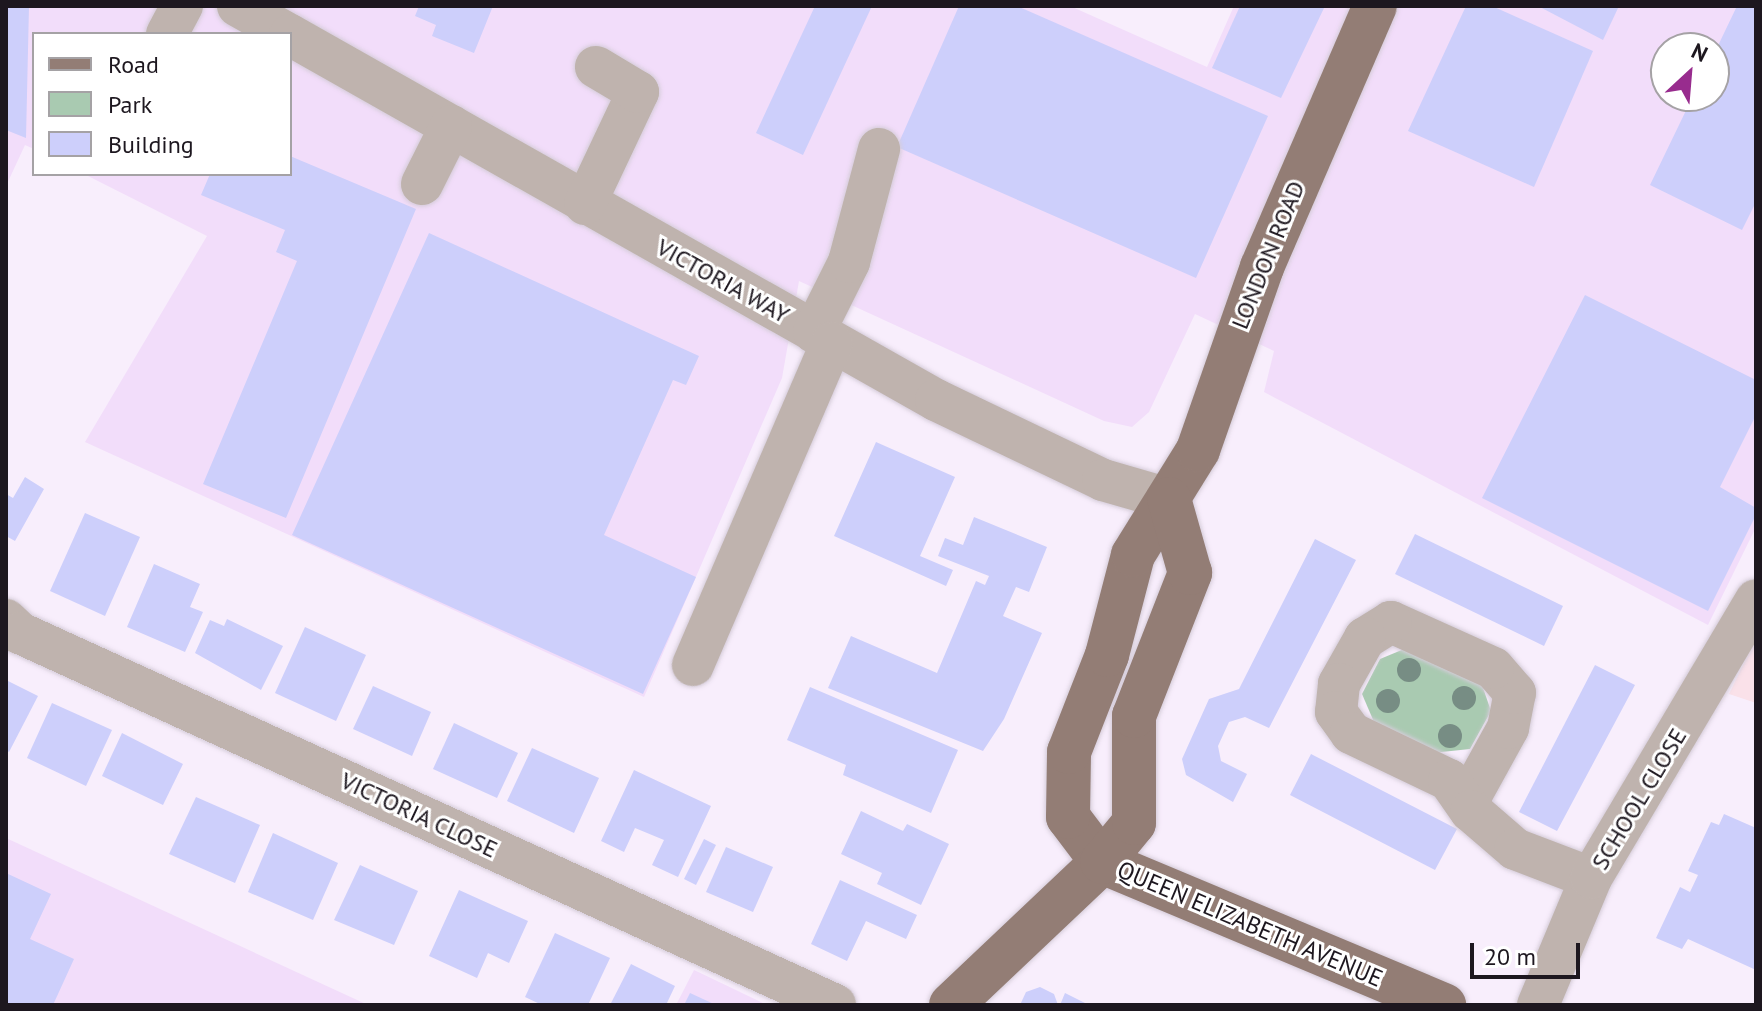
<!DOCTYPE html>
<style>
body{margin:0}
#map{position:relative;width:1762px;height:1011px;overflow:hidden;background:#f8eefc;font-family:"PT Sans",sans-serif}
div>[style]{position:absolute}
.built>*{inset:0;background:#f2ddfa}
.education>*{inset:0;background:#fae1e9}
.green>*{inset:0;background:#a9cab1}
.building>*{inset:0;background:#cdcffb}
.roads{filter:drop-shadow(0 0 2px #d5ccd9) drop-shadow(0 0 2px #d5ccd9)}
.minor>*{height:42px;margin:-21px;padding:0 21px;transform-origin:21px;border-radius:21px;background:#bfb3ae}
.major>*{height:44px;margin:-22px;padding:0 22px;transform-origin:22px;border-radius:22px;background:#937d75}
.trees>*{width:24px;height:24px;margin:-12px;border-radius:50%;background:#778d84}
span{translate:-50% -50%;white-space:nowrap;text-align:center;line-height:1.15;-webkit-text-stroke:6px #fff;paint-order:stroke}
.street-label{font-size:24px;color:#1d171f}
.frame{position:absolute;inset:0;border:8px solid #1d171f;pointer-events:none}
.legend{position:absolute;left:32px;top:32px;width:260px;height:144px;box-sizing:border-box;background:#fff;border:2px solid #a5a2a5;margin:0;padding:10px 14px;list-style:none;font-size:24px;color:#1d171f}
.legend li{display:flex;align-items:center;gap:16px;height:40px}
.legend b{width:40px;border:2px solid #a5a2a5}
.north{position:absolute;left:1650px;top:32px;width:80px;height:80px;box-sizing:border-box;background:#fff;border:2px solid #a5a2a5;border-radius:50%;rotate:26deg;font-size:22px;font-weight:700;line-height:32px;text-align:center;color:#1d171f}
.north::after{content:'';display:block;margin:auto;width:28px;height:36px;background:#982c8e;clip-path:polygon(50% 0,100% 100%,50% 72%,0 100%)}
.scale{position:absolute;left:1470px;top:943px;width:110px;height:36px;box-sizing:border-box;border:4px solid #1d171f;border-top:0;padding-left:10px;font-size:24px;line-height:28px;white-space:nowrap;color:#1d171f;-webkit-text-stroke:6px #fff;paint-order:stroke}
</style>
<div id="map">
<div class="built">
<div style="clip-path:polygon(evenodd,6px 6px,1070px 6px,1207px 67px,1234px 6px,1756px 6px,1756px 527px,1708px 625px,1264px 392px,1274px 351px,1195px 314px,1149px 412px,1132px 427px,1104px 421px,799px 281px,782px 378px,644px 697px,85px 442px,207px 236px,84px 174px,290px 174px,290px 34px,34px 34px,34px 149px,25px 145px,6px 186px,6px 6px,1666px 48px,1714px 48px,1714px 96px,1666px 96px,1666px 48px)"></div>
<div style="clip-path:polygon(6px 838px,368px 1005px,6px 1005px)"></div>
<div style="clip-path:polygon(694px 970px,767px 1005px,676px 1005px)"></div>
</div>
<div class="education">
<div style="clip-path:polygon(1756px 638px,1756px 703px,1729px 694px)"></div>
</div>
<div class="green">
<div style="clip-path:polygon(1409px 647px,1481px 682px,1491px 711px,1470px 749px,1432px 753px,1374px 722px,1362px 694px,1380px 659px)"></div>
</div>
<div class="building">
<div style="clip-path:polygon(6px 6px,29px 6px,26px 138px,6px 130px)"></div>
<div style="clip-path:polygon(419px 6px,493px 6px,474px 53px,432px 36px,436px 25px,415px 16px)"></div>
<div style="clip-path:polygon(815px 6px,872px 6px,803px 155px,756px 133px)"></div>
<div style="clip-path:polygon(959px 6px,1017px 6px,1268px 116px,1196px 278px,897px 147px)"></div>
<div style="clip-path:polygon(1240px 6px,1325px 6px,1281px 98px,1212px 68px)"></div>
<div style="clip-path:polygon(1466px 6px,1492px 6px,1593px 51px,1534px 187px,1408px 131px)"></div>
<div style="clip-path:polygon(1538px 6px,1619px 6px,1603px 40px)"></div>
<div style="clip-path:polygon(1737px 6px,1756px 6px,1756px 202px,1742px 230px,1650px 185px,1693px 96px,1714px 96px,1714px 54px)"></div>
<div style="clip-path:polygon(290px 156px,416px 209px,286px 518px,203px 484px,297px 261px,276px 252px,285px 230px,201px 195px,210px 174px,290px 174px)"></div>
<div style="clip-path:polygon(429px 233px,699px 356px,686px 385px,673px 380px,604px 535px,696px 577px,643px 694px,292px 535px)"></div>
<div style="clip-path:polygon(1585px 295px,1756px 380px,1756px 415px,1720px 487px,1756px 508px,1756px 515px,1708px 611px,1482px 498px)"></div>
<div style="clip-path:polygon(876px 442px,955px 477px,920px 556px,953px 570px,946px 586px,834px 536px)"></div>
<div style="clip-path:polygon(25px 477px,44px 489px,15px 541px,6px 536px,6px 494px,13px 498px)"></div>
<div style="clip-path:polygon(85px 513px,140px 537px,105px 616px,50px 591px)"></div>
<div style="clip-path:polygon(974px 517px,1047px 547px,1029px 592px,1016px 587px,1003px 616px,1042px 633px,1004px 719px,983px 751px,828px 688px,851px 636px,937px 673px,976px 581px,985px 585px,989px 576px,938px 556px,945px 538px,963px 545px)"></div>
<div style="clip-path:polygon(1415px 534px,1563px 606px,1544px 646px,1395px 574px)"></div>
<div style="clip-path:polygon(1315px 539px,1356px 560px,1269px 728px,1245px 717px,1229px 722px,1218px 746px,1221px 761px,1247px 774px,1233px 802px,1186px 775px,1182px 759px,1209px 699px,1239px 689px)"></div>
<div style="clip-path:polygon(154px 564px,200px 584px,190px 607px,203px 612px,185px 652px,127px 627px)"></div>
<div style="clip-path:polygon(227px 619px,283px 646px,261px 690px,195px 653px,210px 620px,224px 626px)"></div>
<div style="clip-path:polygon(305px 627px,366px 655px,336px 721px,275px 693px)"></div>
<div style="clip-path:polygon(1595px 665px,1635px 685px,1557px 831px,1519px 812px)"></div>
<div style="clip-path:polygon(6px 680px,38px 696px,9px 752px,6px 750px)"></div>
<div style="clip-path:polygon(373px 686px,431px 712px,412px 756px,353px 729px)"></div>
<div style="clip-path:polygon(810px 687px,958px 750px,931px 813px,843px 775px,846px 765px,787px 740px)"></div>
<div style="clip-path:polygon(52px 703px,112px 730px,86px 786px,27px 758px)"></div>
<div style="clip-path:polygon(454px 723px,518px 753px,497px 798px,433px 769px)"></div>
<div style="clip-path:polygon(122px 733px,183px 764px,163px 805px,102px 776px)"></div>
<div style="clip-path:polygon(532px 748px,599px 778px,574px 833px,507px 801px)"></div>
<div style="clip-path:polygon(1311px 754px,1457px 829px,1435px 870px,1290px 795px)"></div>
<div style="clip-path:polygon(634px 770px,711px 806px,678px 877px,652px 865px,664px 840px,635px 828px,624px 852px,601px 841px)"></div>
<div style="clip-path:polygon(196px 797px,260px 825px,235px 883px,169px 854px)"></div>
<div style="clip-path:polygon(861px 811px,903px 831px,907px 824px,949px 844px,921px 905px,877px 884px,882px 873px,841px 854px)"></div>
<div style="clip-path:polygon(1724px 814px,1756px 828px,1756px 970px,1688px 939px,1682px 949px,1656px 938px,1680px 887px,1690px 892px,1698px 875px,1688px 871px,1711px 822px,1719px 825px)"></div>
<div style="clip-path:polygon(273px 833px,338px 863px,313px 920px,248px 892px)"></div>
<div style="clip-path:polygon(704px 839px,716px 845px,696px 885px,684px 879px)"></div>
<div style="clip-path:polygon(726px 847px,773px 867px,753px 912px,706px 892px)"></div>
<div style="clip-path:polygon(360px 865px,418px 891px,394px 945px,334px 920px)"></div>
<div style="clip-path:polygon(6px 873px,51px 894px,30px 939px,74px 959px,53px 1005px,6px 1005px)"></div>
<div style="clip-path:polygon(840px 880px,917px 915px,906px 939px,866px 921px,847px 961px,811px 944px)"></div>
<div style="clip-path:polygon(459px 890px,528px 921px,509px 963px,488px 953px,477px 978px,429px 956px)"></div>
<div style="clip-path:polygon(555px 933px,610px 958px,588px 1005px,542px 1005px,525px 997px)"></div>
<div style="clip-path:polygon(631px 964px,675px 986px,666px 1005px,610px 1005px)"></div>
<div style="clip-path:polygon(1040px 987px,1054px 994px,1058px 1005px,1020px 1005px,1026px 992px)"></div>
<div style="clip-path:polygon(690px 993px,716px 1005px,684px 1005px)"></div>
<div style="clip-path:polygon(1065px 993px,1089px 1005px,1060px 1005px)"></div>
</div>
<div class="roads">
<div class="minor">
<div style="left:238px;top:6px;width:57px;rotate:29.2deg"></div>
<div style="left:167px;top:34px;width:32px;rotate:-62deg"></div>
<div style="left:290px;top:35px;width:742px;rotate:29.47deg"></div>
<div style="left:936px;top:400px;width:185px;rotate:25.6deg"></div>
<div style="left:1103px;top:480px;width:69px;rotate:16.1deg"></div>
<div style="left:422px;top:184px;width:65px;rotate:-63.4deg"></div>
<div style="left:585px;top:204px;width:124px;rotate:-64.7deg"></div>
<div style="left:638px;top:92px;width:49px;rotate:-149.2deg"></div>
<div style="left:814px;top:332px;width:78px;rotate:-63.4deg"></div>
<div style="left:849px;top:262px;width:117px;rotate:-75.1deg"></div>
<div style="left:6px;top:620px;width:19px;rotate:43deg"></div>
<div style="left:20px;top:633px;width:896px;rotate:24.53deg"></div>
<div style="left:693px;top:665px;width:351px;rotate:-66.7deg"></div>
<div style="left:1471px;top:811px;width:16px;rotate:-90deg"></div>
<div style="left:1471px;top:795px;width:77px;rotate:-61.1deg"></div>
<div style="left:1508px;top:728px;width:36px;rotate:-79deg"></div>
<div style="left:1515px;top:693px;width:33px;rotate:-131deg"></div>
<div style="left:1493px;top:668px;width:112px;rotate:-155.7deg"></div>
<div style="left:1391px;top:622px;width:31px;rotate:148deg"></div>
<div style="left:1365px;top:638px;width:53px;rotate:119.5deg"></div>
<div style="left:1339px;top:684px;width:28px;rotate:96deg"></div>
<div style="left:1336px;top:712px;width:26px;rotate:54deg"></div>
<div style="left:1351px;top:733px;width:109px;rotate:25.6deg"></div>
<div style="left:1449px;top:780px;width:38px;rotate:55deg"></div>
<div style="left:1471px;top:811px;width:58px;rotate:40.8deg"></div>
<div style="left:1515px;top:849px;width:81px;rotate:20.9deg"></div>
<div style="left:1538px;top:1005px;width:138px;rotate:-67.3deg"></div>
<div style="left:1591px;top:878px;width:323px;rotate:-59.3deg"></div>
</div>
<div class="major">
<div style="left:1102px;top:862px;width:56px;rotate:-127.1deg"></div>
<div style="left:1068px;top:817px;width:65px;rotate:-89.1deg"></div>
<div style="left:1069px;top:752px;width:104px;rotate:-68.6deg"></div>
<div style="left:1107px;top:655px;width:103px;rotate:-75.4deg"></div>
<div style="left:1133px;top:555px;width:123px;rotate:-58.2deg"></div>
<div style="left:1198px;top:450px;width:194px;rotate:-70.7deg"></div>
<div style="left:1262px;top:267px;width:284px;rotate:-66.6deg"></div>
<div style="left:1102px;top:862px;width:371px;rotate:22.7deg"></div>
<div style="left:951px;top:1005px;width:208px;rotate:-43.4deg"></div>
<div style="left:1102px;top:862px;width:50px;rotate:-50.6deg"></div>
<div style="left:1134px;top:823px;width:107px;rotate:-90deg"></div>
<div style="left:1134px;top:716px;width:154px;rotate:-68.6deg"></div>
<div style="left:1190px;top:573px;width:77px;rotate:-105.8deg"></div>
</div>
</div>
<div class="trees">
<div style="left:1409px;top:670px"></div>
<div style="left:1464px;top:698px"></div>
<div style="left:1388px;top:701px"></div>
<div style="left:1450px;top:736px"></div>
</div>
<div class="street-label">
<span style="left:1268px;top:255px;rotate:-68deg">LONDON ROAD</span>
<span style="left:723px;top:281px;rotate:29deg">VICTORIA WAY</span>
<span style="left:1639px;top:799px;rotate:-59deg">SCHOOL CLOSE</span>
<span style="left:419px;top:815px;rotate:25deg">VICTORIA CLOSE</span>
<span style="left:1250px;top:924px;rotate:23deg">QUEEN ELIZABETH AVENUE</span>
</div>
<div class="frame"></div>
<ul class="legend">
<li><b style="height:10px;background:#937d75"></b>Road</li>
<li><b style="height:22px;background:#a9cab1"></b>Park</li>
<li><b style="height:22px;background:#cdcffb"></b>Building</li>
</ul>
<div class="north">N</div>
<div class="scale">20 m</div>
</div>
